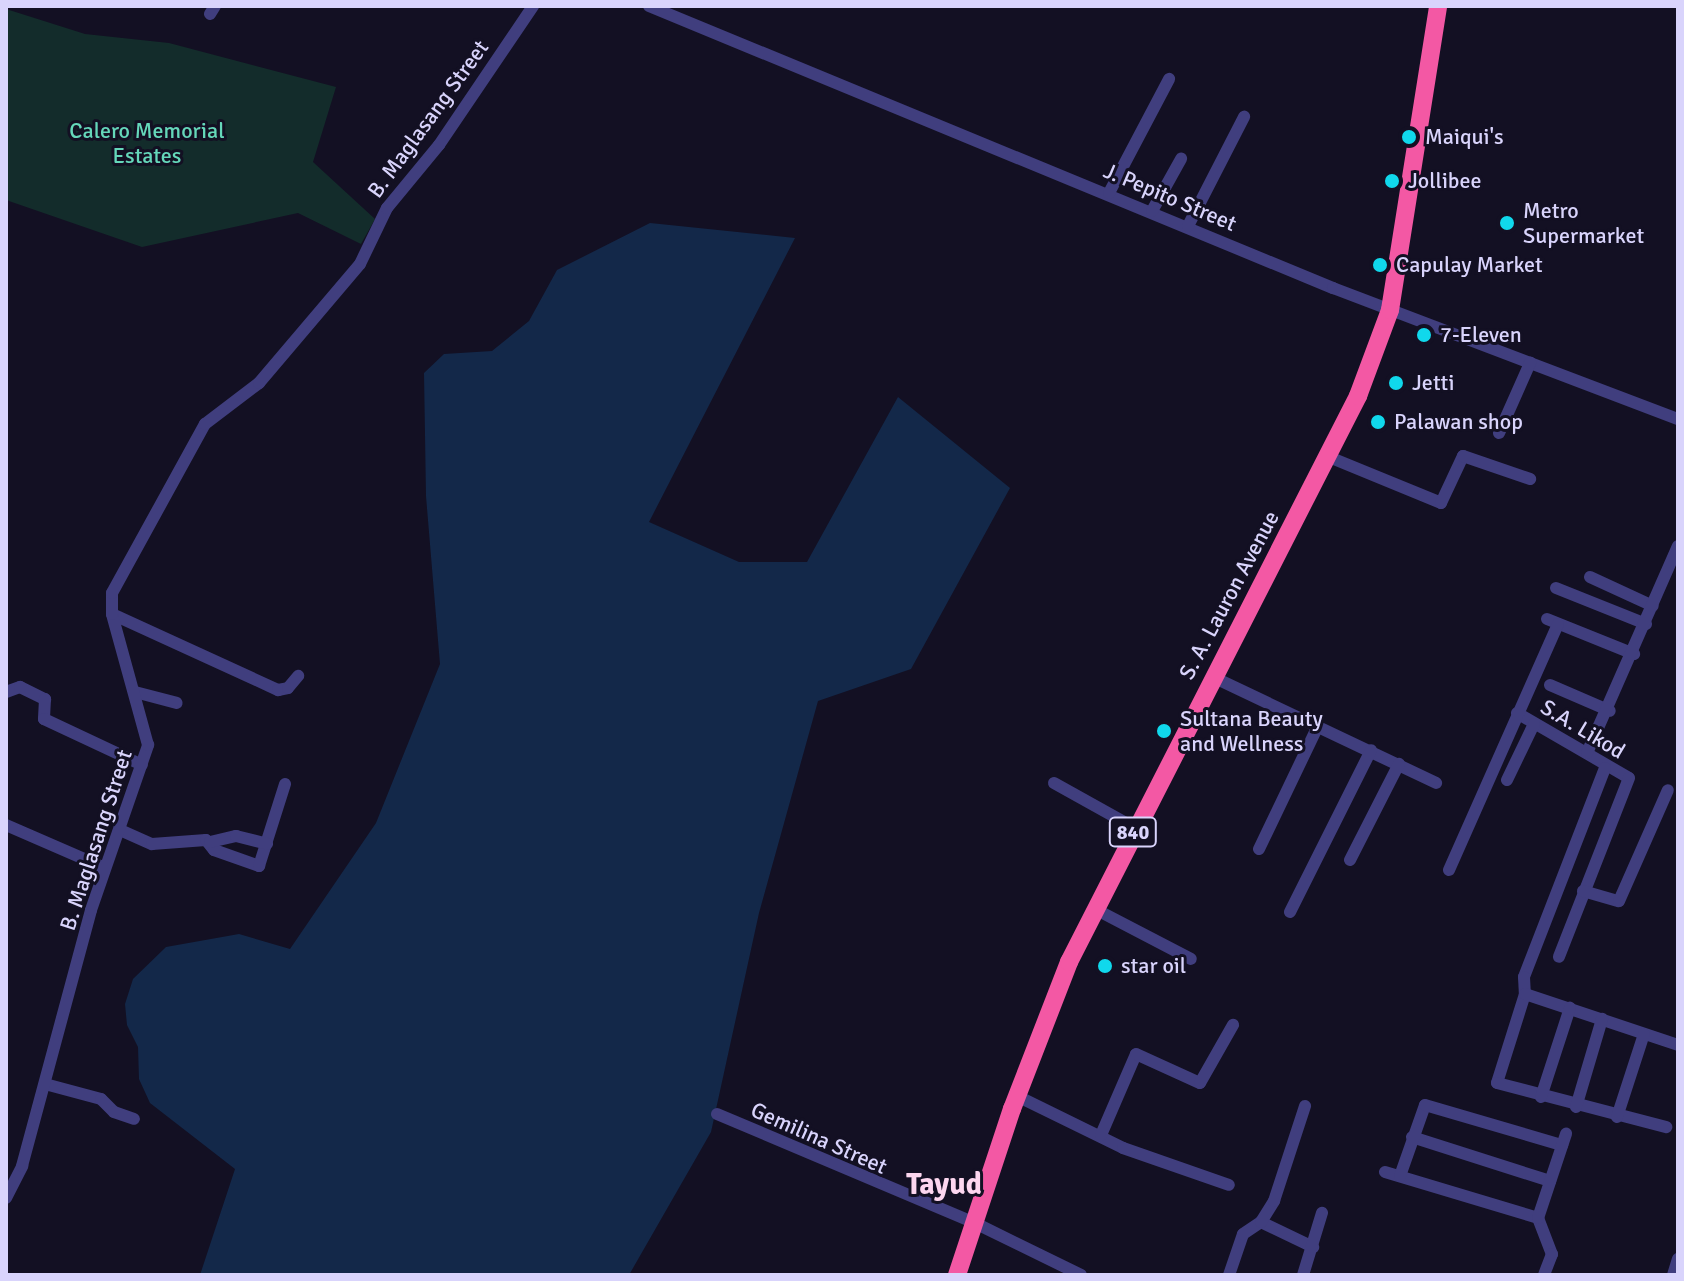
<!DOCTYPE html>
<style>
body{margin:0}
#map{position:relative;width:1684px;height:1281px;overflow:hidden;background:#131023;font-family:Signika,sans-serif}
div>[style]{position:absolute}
.green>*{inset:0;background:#132c2b}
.water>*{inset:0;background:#132849}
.minor>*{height:12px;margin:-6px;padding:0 6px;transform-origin:6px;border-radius:6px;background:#403e7e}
.highway>*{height:18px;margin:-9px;padding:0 9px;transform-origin:9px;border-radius:9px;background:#f358a4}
.dots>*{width:22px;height:22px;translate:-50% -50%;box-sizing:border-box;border:4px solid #131023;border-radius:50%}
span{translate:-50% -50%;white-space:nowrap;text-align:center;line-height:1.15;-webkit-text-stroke:6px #131023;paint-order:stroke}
.shield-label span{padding:2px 6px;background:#131023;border:2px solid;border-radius:6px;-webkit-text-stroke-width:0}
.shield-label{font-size:20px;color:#d9d4fc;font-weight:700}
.street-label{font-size:22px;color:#d9d4fc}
.park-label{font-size:22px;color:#65d7ba}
.poi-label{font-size:22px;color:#d9d4fc}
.left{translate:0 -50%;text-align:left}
.district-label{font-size:30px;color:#fcd6ef;font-weight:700}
.frame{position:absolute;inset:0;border:8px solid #d9d4fc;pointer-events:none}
</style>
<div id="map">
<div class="green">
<div style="clip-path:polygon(6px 9px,85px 34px,169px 43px,336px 87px,313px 162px,375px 219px,361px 244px,298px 213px,142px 247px,6px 200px)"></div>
</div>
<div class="water">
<div style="clip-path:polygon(650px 223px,795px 238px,649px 522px,739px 562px,807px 562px,898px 397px,1010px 488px,911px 669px,818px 701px,759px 913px,711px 1132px,629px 1275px,200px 1275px,235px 1169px,150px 1103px,139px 1079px,138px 1047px,127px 1025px,125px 1004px,133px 979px,166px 947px,239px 934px,290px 949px,376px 823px,440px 664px,426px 496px,424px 373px,444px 354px,492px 351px,529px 321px,557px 270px)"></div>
</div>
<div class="minor">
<div style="left:649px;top:6px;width:740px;rotate:22.41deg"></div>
<div style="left:1333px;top:288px;width:369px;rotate:20.8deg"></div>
<div style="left:210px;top:14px;width:9px;rotate:-58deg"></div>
<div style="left:1109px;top:193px;width:129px;rotate:-62.2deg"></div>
<div style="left:1152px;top:211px;width:60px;rotate:-60.9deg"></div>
<div style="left:1188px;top:226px;width:123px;rotate:-62.8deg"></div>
<div style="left:1499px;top:433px;width:77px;rotate:-66.1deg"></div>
<div style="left:1329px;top:457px;width:121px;rotate:22.3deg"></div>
<div style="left:1441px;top:503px;width:52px;rotate:-64.9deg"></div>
<div style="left:1463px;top:456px;width:71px;rotate:18.9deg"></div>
<div style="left:1590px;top:577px;width:69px;rotate:24.7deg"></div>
<div style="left:1556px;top:588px;width:97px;rotate:21.8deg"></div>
<div style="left:112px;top:614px;width:183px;rotate:24.6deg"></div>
<div style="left:278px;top:690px;width:10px;rotate:-11deg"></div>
<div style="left:288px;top:688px;width:16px;rotate:-50deg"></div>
<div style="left:1547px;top:619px;width:94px;rotate:21.9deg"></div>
<div style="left:1213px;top:677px;width:247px;rotate:25.4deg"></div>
<div style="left:1550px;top:685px;width:65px;rotate:23.4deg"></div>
<div style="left:6px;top:692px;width:15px;rotate:-20deg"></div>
<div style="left:20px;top:687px;width:28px;rotate:26deg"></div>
<div style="left:45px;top:699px;width:20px;rotate:93deg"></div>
<div style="left:44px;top:719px;width:108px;rotate:25.1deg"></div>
<div style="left:135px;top:692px;width:43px;rotate:14.7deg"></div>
<div style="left:1517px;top:713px;width:129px;rotate:30.1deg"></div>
<div style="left:1629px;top:778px;width:192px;rotate:111.4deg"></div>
<div style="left:1587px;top:753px;width:226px;rotate:-66.3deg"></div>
<div style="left:1605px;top:768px;width:224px;rotate:111.2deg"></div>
<div style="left:1524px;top:977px;width:17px;rotate:87deg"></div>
<div style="left:1525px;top:994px;width:93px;rotate:107.5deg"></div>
<div style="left:1497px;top:1083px;width:175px;rotate:14.6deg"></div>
<div style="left:1507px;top:780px;width:62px;rotate:-64.3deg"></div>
<div style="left:1054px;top:783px;width:93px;rotate:29.1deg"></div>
<div style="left:6px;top:825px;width:108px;rotate:23.5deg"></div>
<div style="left:120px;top:830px;width:35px;rotate:24deg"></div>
<div style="left:152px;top:844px;width:54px;rotate:-4.2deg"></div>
<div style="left:206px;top:840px;width:13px;rotate:51deg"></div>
<div style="left:214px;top:850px;width:48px;rotate:19.6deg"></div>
<div style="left:259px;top:866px;width:86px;rotate:-72.4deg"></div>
<div style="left:210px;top:842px;width:27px;rotate:-13deg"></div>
<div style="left:236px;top:836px;width:32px;rotate:14deg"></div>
<div style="left:1259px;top:849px;width:136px;rotate:-64.4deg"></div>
<div style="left:1350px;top:860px;width:108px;rotate:-63deg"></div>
<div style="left:1449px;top:870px;width:269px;rotate:-66.1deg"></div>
<div style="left:1583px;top:891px;width:37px;rotate:16deg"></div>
<div style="left:1619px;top:901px;width:121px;rotate:-66.2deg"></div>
<div style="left:1095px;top:909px;width:108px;rotate:27.5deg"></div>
<div style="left:1290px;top:912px;width:181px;rotate:-63.4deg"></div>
<div style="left:1525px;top:994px;width:161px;rotate:18.4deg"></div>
<div style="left:45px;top:1084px;width:58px;rotate:15deg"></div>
<div style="left:101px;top:1099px;width:18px;rotate:45deg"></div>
<div style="left:114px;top:1112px;width:21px;rotate:19deg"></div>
<div style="left:1017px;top:1096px;width:118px;rotate:26.1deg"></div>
<div style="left:1123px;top:1148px;width:112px;rotate:19.2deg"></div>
<div style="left:1541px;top:1097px;width:94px;rotate:-72deg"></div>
<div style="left:1576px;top:1107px;width:92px;rotate:-73.5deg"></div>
<div style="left:717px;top:1114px;width:280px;rotate:22.9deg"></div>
<div style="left:975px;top:1223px;width:118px;rotate:26.1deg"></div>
<div style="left:1617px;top:1117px;width:87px;rotate:-72deg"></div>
<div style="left:1101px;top:1135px;width:88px;rotate:-66.6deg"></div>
<div style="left:1136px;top:1054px;width:70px;rotate:24.4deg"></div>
<div style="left:1200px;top:1083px;width:67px;rotate:-60.4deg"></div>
<div style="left:1412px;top:1137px;width:145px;rotate:17.7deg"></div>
<div style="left:1385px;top:1172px;width:160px;rotate:16.7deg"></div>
<div style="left:1538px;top:1218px;width:39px;rotate:69deg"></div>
<div style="left:1552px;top:1254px;width:22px;rotate:111deg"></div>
<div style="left:1400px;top:1176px;width:75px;rotate:-70.6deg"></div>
<div style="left:1425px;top:1105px;width:143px;rotate:16.3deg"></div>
<div style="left:6px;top:1198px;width:36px;rotate:-63deg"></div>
<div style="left:22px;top:1166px;width:265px;rotate:-74.9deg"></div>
<div style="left:91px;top:910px;width:175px;rotate:-70.9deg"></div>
<div style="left:148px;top:745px;width:136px;rotate:-105.4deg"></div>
<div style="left:112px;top:614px;width:21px;rotate:-90deg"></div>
<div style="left:112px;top:593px;width:193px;rotate:-61.2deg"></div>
<div style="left:205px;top:424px;width:68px;rotate:-37.2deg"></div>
<div style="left:259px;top:383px;width:156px;rotate:-49.7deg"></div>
<div style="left:360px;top:264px;width:62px;rotate:-64.3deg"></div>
<div style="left:387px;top:208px;width:82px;rotate:-50.5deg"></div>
<div style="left:439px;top:145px;width:168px;rotate:-55.9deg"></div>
<div style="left:1538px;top:1218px;width:89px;rotate:-71.6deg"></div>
<div style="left:1261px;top:1222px;width:58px;rotate:25.7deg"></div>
<div style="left:1229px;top:1275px;width:43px;rotate:-71.1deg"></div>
<div style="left:1243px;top:1234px;width:22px;rotate:-34deg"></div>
<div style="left:1261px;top:1222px;width:25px;rotate:-58deg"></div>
<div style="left:1274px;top:1201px;width:100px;rotate:-71.9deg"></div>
<div style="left:1303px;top:1275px;width:65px;rotate:-73deg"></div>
<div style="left:1673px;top:1275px;width:17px;rotate:-73deg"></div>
</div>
<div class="highway">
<div style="left:957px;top:1275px;width:175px;rotate:-71.7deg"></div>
<div style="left:1012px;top:1109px;width:158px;rotate:-68.8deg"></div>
<div style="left:1069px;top:962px;width:636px;rotate:-62.95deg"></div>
<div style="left:1358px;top:396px;width:92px;rotate:-69.6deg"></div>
<div style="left:1390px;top:310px;width:308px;rotate:-81deg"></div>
</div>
<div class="dots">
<div style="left:1409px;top:137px;background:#10d8ec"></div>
<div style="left:1392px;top:181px;background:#10d8ec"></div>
<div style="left:1507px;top:223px;background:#10d8ec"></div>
<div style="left:1380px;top:265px;background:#10d8ec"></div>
<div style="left:1424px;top:335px;background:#10d8ec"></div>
<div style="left:1396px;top:383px;background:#10d8ec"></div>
<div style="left:1378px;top:422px;background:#10d8ec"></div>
<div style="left:1164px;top:731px;background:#10d8ec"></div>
<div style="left:1105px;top:966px;background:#10d8ec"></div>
</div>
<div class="shield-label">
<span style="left:1133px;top:832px">840</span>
</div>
<div class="street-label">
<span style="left:428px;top:119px;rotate:-54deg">B. Maglasang Street</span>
<span style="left:1170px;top:197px;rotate:23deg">J. Pepito Street</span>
<span style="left:1229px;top:595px;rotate:-62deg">S. A. Lauron Avenue</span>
<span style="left:1583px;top:729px;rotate:31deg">S.A. Likod</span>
<span style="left:96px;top:840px;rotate:-72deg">B. Maglasang Street</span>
<span style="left:819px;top:1138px;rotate:24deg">Gemilina Street</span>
</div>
<div class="park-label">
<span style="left:147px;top:143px">Calero Memorial<br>Estates</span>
</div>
<div class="poi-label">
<span class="left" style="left:1425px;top:137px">Maiqui's</span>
<span class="left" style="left:1408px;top:181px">Jollibee</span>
<span class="left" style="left:1523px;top:223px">Metro<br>Supermarket</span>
<span class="left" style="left:1396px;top:265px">Capulay Market</span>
<span class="left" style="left:1440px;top:335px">7-Eleven</span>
<span class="left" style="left:1412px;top:383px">Jetti</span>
<span class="left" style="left:1394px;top:422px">Palawan shop</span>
<span class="left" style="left:1180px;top:731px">Sultana Beauty<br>and Wellness</span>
<span class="left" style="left:1121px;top:966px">star oil</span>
</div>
<div class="district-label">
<span style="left:944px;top:1185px">Tayud</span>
</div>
<div class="frame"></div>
</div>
